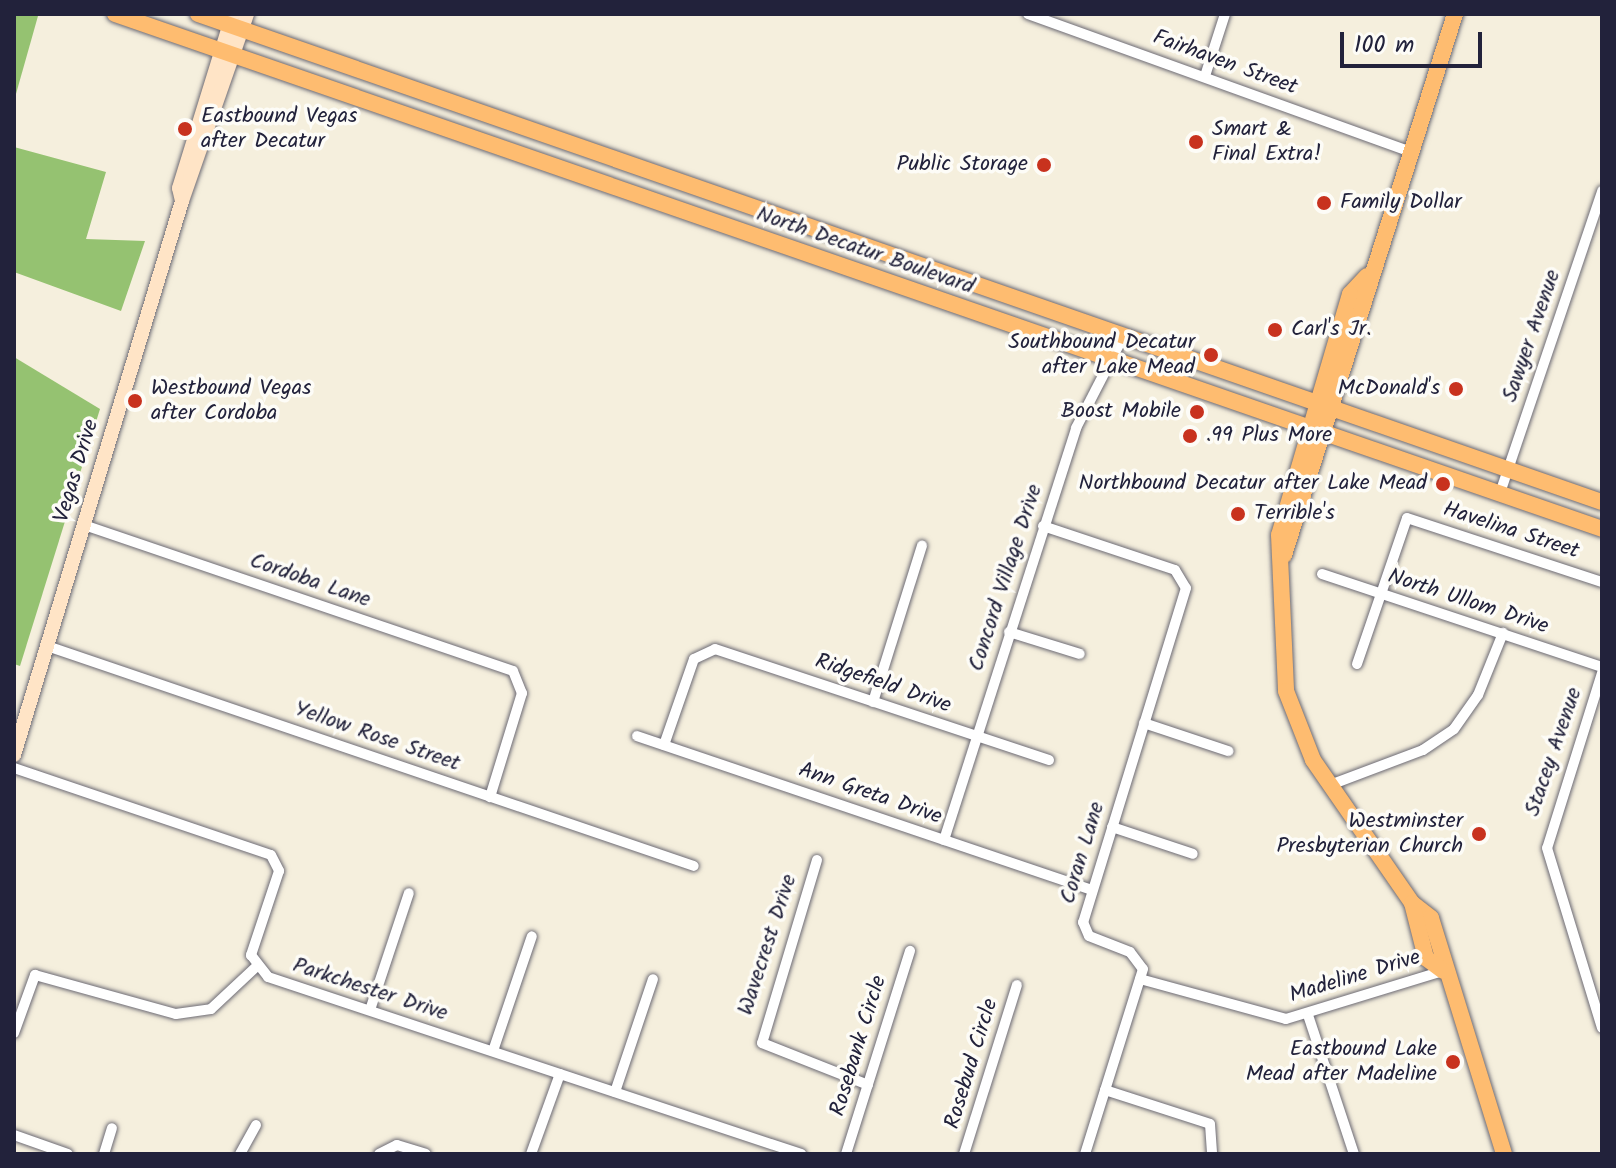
<!DOCTYPE html>
<style>
body{margin:0}
#map{position:relative;width:1616px;height:1168px;overflow:hidden;background:#f5efdd;font-family:Kalam,sans-serif}
div>[style]{position:absolute}
.green>*{inset:0;background:#95c271}
.roads{filter:drop-shadow(0 0 2px #6c6a74) drop-shadow(0 0 2px #6c6a74)}
.street>*{height:10px;margin:-5px;padding:0 5px;transform-origin:5px;border-radius:5px;background:#fff}
.secondary>*{height:14px;margin:-7px;padding:0 7px;transform-origin:7px;border-radius:7px;background:#ffe4c6}
.primary>*{height:16px;margin:-8px;padding:0 8px;transform-origin:8px;border-radius:8px;background:#febc70}
.dots>*{width:22px;height:22px;translate:-50% -50%;box-sizing:border-box;border:4px solid #fdfcf7;border-radius:50%}
span{translate:-50% -50%;white-space:nowrap;text-align:center;line-height:1.15;-webkit-text-stroke:7px #fdfcf7;paint-order:stroke}
.street-label{font-size:22px;color:#22223b}
.poi-label{font-size:22px;color:#22223b}
.left{translate:0 -50%;text-align:left}
.right{translate:-100% -50%;text-align:right}
.frame{position:absolute;inset:0;border:16px solid #22223b;pointer-events:none}
.scale{position:absolute;left:1340px;top:32px;width:142px;height:36px;box-sizing:border-box;border:4px solid #22223b;border-top:0;padding-left:10px;font-size:24px;line-height:28px;white-space:nowrap;color:#22223b;-webkit-text-stroke:6px #fdfcf7;paint-order:stroke}
</style>
<div id="map">
<div class="green">
<div style="clip-path:polygon(14px 14px,38px 16px,14px 101px)"></div>
<div style="clip-path:polygon(14px 147px,106px 172px,86px 239px,145px 241px,121px 311px,14px 272px)"></div>
<div style="clip-path:polygon(14px 357px,100px 409px,20px 666px,14px 664px)"></div>
</div>
<div class="roads">
<div class="street">
<div style="left:1028px;top:14px;width:405px;rotate:19.8deg"></div>
<div style="left:1205px;top:76px;width:65px;rotate:-72.1deg"></div>
<div style="left:1500px;top:493px;width:319px;rotate:-71.3deg"></div>
<div style="left:84px;top:525px;width:453px;rotate:18.8deg"></div>
<div style="left:513px;top:671px;width:24px;rotate:68deg"></div>
<div style="left:522px;top:693px;width:109px;rotate:107.1deg"></div>
<div style="left:1043px;top:526px;width:139px;rotate:18.4deg"></div>
<div style="left:1175px;top:570px;width:21px;rotate:59deg"></div>
<div style="left:1186px;top:588px;width:350px;rotate:107.1deg"></div>
<div style="left:1083px;top:922px;width:15px;rotate:67deg"></div>
<div style="left:1089px;top:936px;width:44px;rotate:21.3deg"></div>
<div style="left:1130px;top:952px;width:21px;rotate:53deg"></div>
<div style="left:1143px;top:969px;width:194px;rotate:107.4deg"></div>
<div style="left:1322px;top:574px;width:295px;rotate:18.4deg"></div>
<div style="left:1009px;top:632px;width:74px;rotate:17.2deg"></div>
<div style="left:47px;top:646px;width:683px;rotate:18.78deg"></div>
<div style="left:1357px;top:664px;width:154px;rotate:-71.1deg"></div>
<div style="left:1407px;top:518px;width:205px;rotate:18.2deg"></div>
<div style="left:1602px;top:673px;width:183px;rotate:107.4deg"></div>
<div style="left:1547px;top:848px;width:188px;rotate:73deg"></div>
<div style="left:873px;top:702px;width:164px;rotate:-72.6deg"></div>
<div style="left:1144px;top:723px;width:89px;rotate:18.4deg"></div>
<div style="left:637px;top:736px;width:480px;rotate:18.7deg"></div>
<div style="left:664px;top:745px;width:91px;rotate:-70.8deg"></div>
<div style="left:694px;top:659px;width:23px;rotate:-25deg"></div>
<div style="left:715px;top:649px;width:352px;rotate:18.4deg"></div>
<div style="left:14px;top:768px;width:271px;rotate:18.7deg"></div>
<div style="left:271px;top:855px;width:18px;rotate:63deg"></div>
<div style="left:279px;top:871px;width:89px;rotate:108.4deg"></div>
<div style="left:251px;top:955px;width:28px;rotate:52deg"></div>
<div style="left:268px;top:977px;width:562px;rotate:18.37deg"></div>
<div style="left:1330px;top:785px;width:99px;rotate:-20.6deg"></div>
<div style="left:1423px;top:750px;width:37px;rotate:-34deg"></div>
<div style="left:1454px;top:729px;width:42px;rotate:-54.8deg"></div>
<div style="left:1478px;top:695px;width:67px;rotate:-68deg"></div>
<div style="left:1112px;top:827px;width:85px;rotate:18.4deg"></div>
<div style="left:944px;top:840px;width:433px;rotate:-72.2deg"></div>
<div style="left:1076px;top:428px;width:102px;rotate:-62.7deg"></div>
<div style="left:817px;top:860px;width:191px;rotate:106.7deg"></div>
<div style="left:762px;top:1043px;width:114px;rotate:21.6deg"></div>
<div style="left:1140px;top:979px;width:151px;rotate:15.3deg"></div>
<div style="left:1286px;top:1019px;width:164px;rotate:-17deg"></div>
<div style="left:370px;top:1010px;width:123px;rotate:-71.6deg"></div>
<div style="left:1308px;top:1015px;width:146px;rotate:71.7deg"></div>
<div style="left:14px;top:1033px;width:62px;rotate:-70.1deg"></div>
<div style="left:35px;top:975px;width:146px;rotate:15.5deg"></div>
<div style="left:176px;top:1014px;width:35px;rotate:-8deg"></div>
<div style="left:211px;top:1009px;width:62px;rotate:-43deg"></div>
<div style="left:493px;top:1051px;width:121px;rotate:-71.3deg"></div>
<div style="left:1105px;top:1090px;width:110px;rotate:17.9deg"></div>
<div style="left:1210px;top:1124px;width:30px;rotate:86deg"></div>
<div style="left:615px;top:1092px;width:119px;rotate:-71.4deg"></div>
<div style="left:14px;top:1135px;width:57px;rotate:19.4deg"></div>
<div style="left:104px;top:1154px;width:27px;rotate:-73deg"></div>
<div style="left:240px;top:1154px;width:33px;rotate:-61deg"></div>
<div style="left:379px;top:1154px;width:20px;rotate:-27deg"></div>
<div style="left:397px;top:1145px;width:30px;rotate:17deg"></div>
<div style="left:531px;top:1154px;width:85px;rotate:-70.1deg"></div>
<div style="left:846px;top:1154px;width:213px;rotate:-72.5deg"></div>
<div style="left:964px;top:1154px;width:177px;rotate:-72.6deg"></div>
</div>
<div class="secondary">
<div style="left:182px;top:201px;width:13px;rotate:-103deg"></div>
<div style="left:179px;top:188px;width:182px;rotate:-72.8deg"></div>
<div style="left:14px;top:755px;width:579px;rotate:-73.13deg"></div>
<div style="left:182px;top:201px;width:198px;rotate:-70.8deg"></div>
</div>
<div class="primary">
<div style="left:115px;top:14px;width:1574px;rotate:19.1deg"></div>
<div style="left:198px;top:14px;width:1486px;rotate:19.17deg"></div>
<div style="left:1367px;top:276px;width:25px;rotate:133deg"></div>
<div style="left:1350px;top:294px;width:251px;rotate:106.4deg"></div>
<div style="left:1279px;top:535px;width:156px;rotate:87.4deg"></div>
<div style="left:1286px;top:691px;width:74px;rotate:68.6deg"></div>
<div style="left:1313px;top:760px;width:174px;rotate:55.3deg"></div>
<div style="left:1412px;top:903px;width:24px;rotate:38deg"></div>
<div style="left:1431px;top:918px;width:247px;rotate:72.8deg"></div>
<div style="left:1284px;top:555px;width:567px;rotate:-72.46deg"></div>
<div style="left:1412px;top:903px;width:57px;rotate:75.7deg"></div>
<div style="left:1426px;top:958px;width:21px;rotate:37deg"></div>
</div>
</div>
<div class="dots">
<div style="left:185px;top:129px;background:#c8321e"></div>
<div style="left:1196px;top:142px;background:#c8321e"></div>
<div style="left:1044px;top:165px;background:#c8321e"></div>
<div style="left:1324px;top:203px;background:#c8321e"></div>
<div style="left:1275px;top:330px;background:#c8321e"></div>
<div style="left:1211px;top:355px;background:#c8321e"></div>
<div style="left:1456px;top:389px;background:#c8321e"></div>
<div style="left:135px;top:401px;background:#c8321e"></div>
<div style="left:1197px;top:412px;background:#c8321e"></div>
<div style="left:1190px;top:436px;background:#c8321e"></div>
<div style="left:1443px;top:484px;background:#c8321e"></div>
<div style="left:1238px;top:514px;background:#c8321e"></div>
<div style="left:1479px;top:834px;background:#c8321e"></div>
<div style="left:1453px;top:1062px;background:#c8321e"></div>
</div>
<div class="street-label">
<span style="left:1225px;top:63px;rotate:20deg">Fairhaven Street</span>
<span style="left:865px;top:251px;rotate:19deg">North Decatur Boulevard</span>
<span style="left:1532px;top:336px;rotate:-71deg">Sawyer Avenue</span>
<span style="left:77px;top:471px;rotate:-73deg">Vegas Drive</span>
<span style="left:1511px;top:531px;rotate:18deg">Havelina Street</span>
<span style="left:1006px;top:578px;rotate:-72deg">Concord Village Drive</span>
<span style="left:310px;top:581px;rotate:19deg">Cordoba Lane</span>
<span style="left:1468px;top:602px;rotate:18deg">North Ullom Drive</span>
<span style="left:883px;top:684px;rotate:19deg">Ridgefield Drive</span>
<span style="left:377px;top:737px;rotate:19deg">Yellow Rose Street</span>
<span style="left:1554px;top:752px;rotate:-71deg">Stacey Avenue</span>
<span style="left:870px;top:794px;rotate:19deg">Ann Greta Drive</span>
<span style="left:1083px;top:853px;rotate:-73deg">Coran Lane</span>
<span style="left:768px;top:945px;rotate:-72deg">Wavecrest Drive</span>
<span style="left:1355px;top:977px;rotate:-17deg">Madeline Drive</span>
<span style="left:370px;top:990px;rotate:18deg">Parkchester Drive</span>
<span style="left:859px;top:1046px;rotate:-73deg">Rosebank Circle</span>
<span style="left:972px;top:1064px;rotate:-73deg">Rosebud Circle</span>
</div>
<div class="poi-label">
<span class="left" style="left:201px;top:129px">Eastbound Vegas<br>after Decatur</span>
<span class="left" style="left:1212px;top:142px">Smart &amp;<br>Final Extra!</span>
<span class="right" style="left:1028px;top:165px">Public Storage</span>
<span class="left" style="left:1340px;top:203px">Family Dollar</span>
<span class="left" style="left:1291px;top:330px">Carl's Jr.</span>
<span class="right" style="left:1195px;top:355px">Southbound Decatur<br>after Lake Mead</span>
<span class="left" style="left:151px;top:401px">Westbound Vegas<br>after Cordoba</span>
<span class="right" style="left:1440px;top:389px">McDonald's</span>
<span class="right" style="left:1181px;top:412px">Boost Mobile</span>
<span class="left" style="left:1206px;top:436px">.99 Plus More</span>
<span class="right" style="left:1427px;top:484px">Northbound Decatur after Lake Mead</span>
<span class="left" style="left:1254px;top:514px">Terrible's</span>
<span class="right" style="left:1463px;top:834px">Westminster<br>Presbyterian Church</span>
<span class="right" style="left:1437px;top:1062px">Eastbound Lake<br>Mead after Madeline</span>
</div>
<div class="frame"></div>
<div class="scale">100 m</div>
</div>
